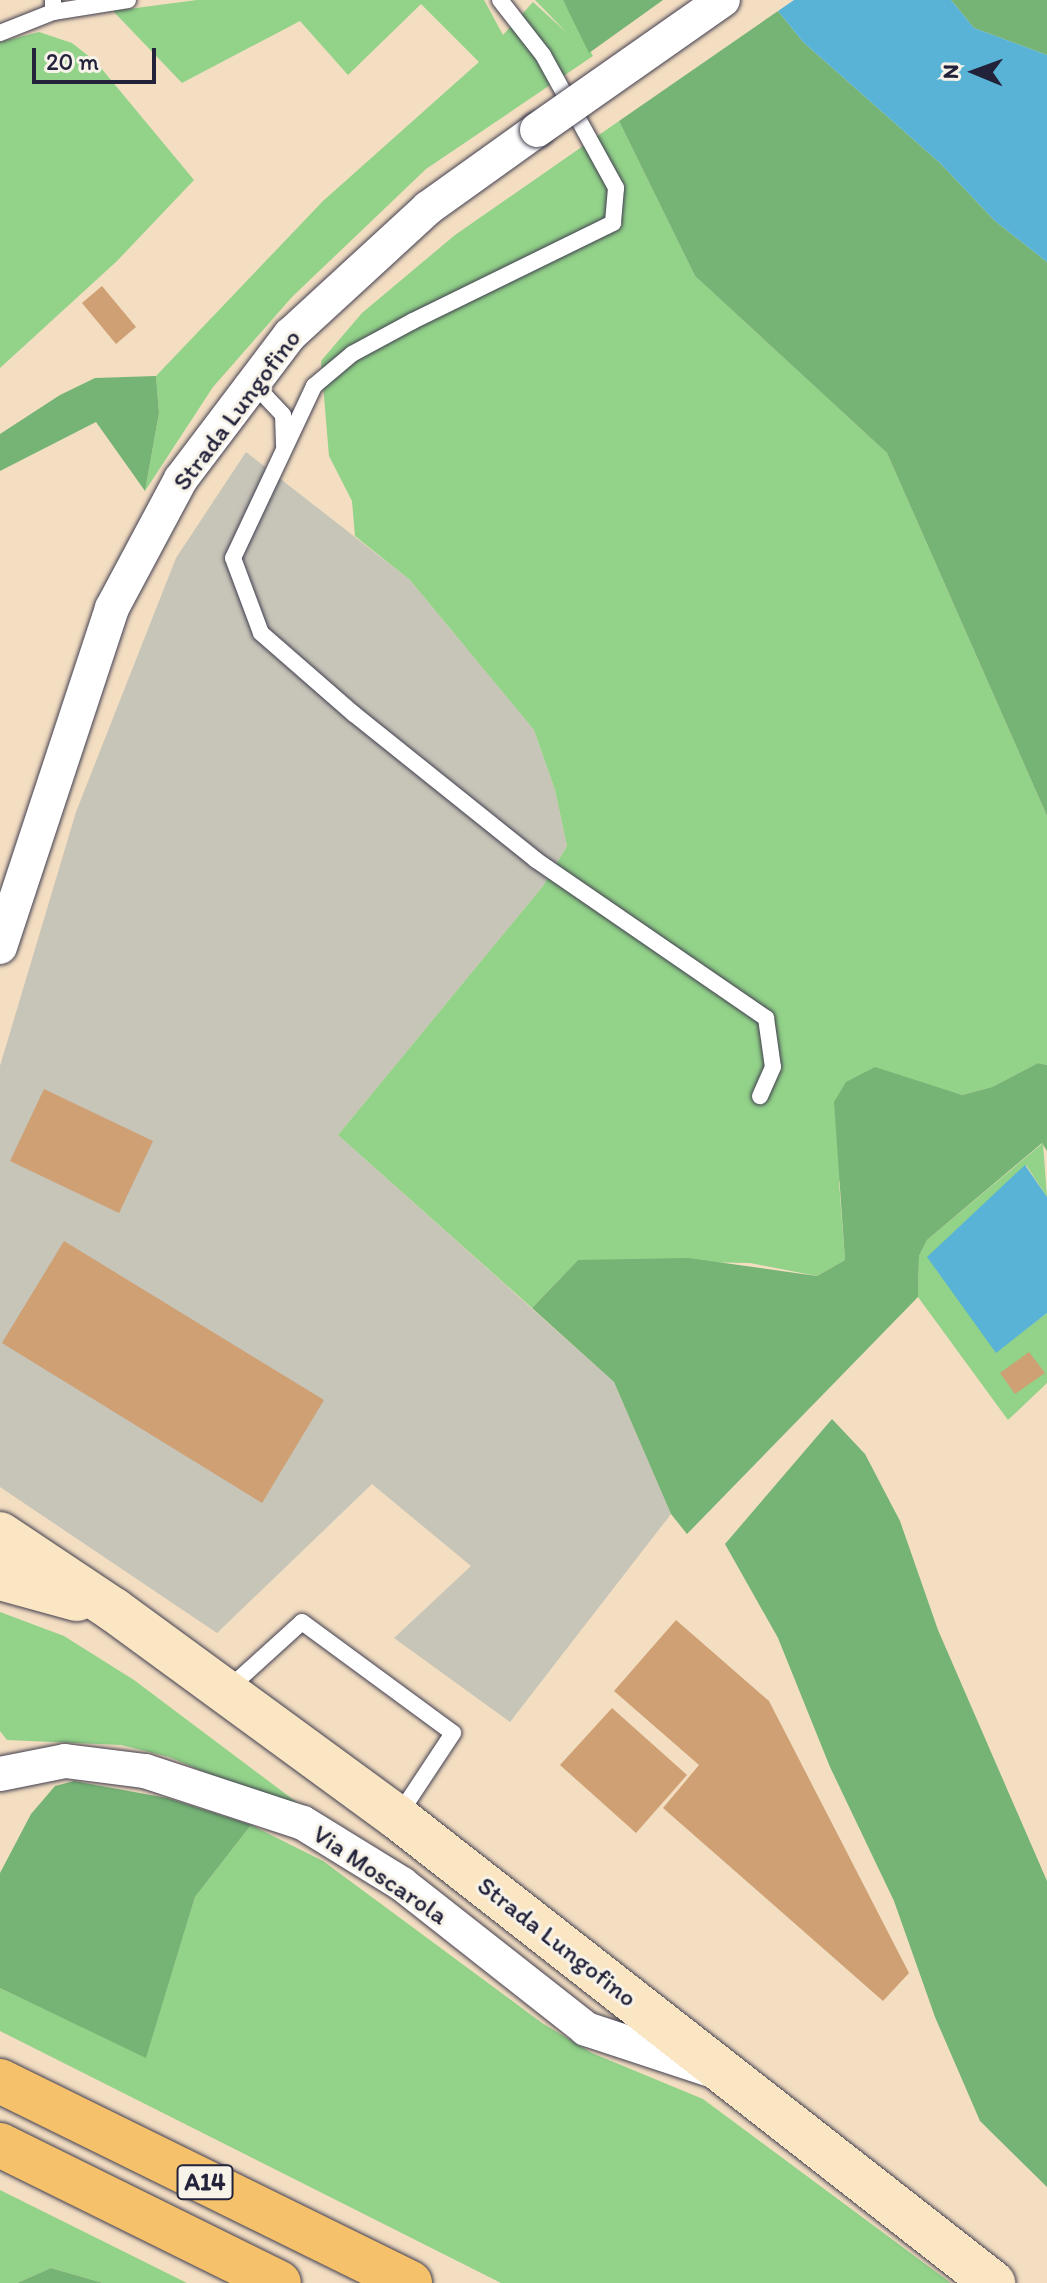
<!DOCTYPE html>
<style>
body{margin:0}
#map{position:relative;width:1047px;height:2283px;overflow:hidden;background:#f3dec2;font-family:Itim,sans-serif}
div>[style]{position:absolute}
.industrial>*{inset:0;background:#c7c4b8}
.green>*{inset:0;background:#92d289}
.forest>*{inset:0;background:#75b475}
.water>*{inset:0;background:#58b3d6}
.building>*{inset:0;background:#cea074}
.roads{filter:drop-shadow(0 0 2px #413e4f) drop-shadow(0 0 2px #413e4f)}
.lane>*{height:16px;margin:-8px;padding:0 8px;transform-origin:8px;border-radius:8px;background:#fff}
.street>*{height:34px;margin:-17px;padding:0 17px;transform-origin:17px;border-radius:17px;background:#fff}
.secondary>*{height:44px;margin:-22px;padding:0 22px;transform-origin:22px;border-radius:22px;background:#fbe6c4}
.highway>*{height:44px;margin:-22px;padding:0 22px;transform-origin:22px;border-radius:22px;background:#f5c16b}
.bridges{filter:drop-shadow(0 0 2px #413e4f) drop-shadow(0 0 2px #413e4f)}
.street-bridge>*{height:34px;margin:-17px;padding:0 17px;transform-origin:17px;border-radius:17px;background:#fff}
span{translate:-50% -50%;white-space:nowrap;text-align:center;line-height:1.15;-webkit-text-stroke:6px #f7f3e8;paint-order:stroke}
.shield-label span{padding:2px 6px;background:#f7f3e8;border:2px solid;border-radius:6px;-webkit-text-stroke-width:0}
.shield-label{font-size:24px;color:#22223b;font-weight:700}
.street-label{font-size:26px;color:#22223b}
.north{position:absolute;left:935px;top:32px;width:80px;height:80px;-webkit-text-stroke:6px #f7f3e8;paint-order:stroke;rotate:271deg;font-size:22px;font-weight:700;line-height:32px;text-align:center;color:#22223b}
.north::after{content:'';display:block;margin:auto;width:28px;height:36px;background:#22223b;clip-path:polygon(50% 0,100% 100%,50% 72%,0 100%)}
.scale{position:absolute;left:32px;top:48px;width:124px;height:36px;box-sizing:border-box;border:4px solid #22223b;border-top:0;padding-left:10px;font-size:24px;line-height:28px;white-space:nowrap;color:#22223b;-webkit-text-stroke:6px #f7f3e8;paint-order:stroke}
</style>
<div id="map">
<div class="industrial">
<div style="clip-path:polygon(246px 452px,410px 580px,534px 730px,555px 790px,567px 846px,543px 886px,338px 1135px,614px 1382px,671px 1514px,510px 1722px,394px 1638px,471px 1566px,372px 1484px,217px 1633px,0 1487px,0 1066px,76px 812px,176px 558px)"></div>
</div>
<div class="green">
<div style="clip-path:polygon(197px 0,484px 0,503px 35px,533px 2px,567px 33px,535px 0,563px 0,593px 56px,426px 169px,292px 297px,213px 387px,145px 491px,159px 413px,156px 376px,323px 201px,479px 62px,421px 4px,348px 75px,300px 21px,182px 83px,113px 11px)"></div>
<div style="clip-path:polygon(39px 32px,72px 43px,96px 62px,194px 180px,117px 261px,0 368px,0 42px)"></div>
<div style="clip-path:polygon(619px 121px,695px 276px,887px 453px,1047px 816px,1047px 1065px,1038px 1063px,992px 1087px,962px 1095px,924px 1084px,839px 1182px,845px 1260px,817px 1276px,750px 1263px,578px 1260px,532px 1308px,338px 1135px,543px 886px,567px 846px,555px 790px,534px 730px,410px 580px,355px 536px,352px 501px,329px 456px,321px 361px,362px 313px,455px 235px)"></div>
<div style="clip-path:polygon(1043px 1143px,1047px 1197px,1026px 1165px,996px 1352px,1047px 1313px,1047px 1383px,1008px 1420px,918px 1297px,919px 1256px,927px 1240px)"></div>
<div style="clip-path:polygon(0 1612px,64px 1636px,134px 1680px,323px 1822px,169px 1757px,121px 1745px,7px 1740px,0 1731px)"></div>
<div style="clip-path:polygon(251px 1825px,323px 1861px,542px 2023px,592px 2053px,703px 2099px,951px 2283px,501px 2283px,0 2031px,0 1988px,146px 2057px,195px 1897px)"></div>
<div style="clip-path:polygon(0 2190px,187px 2283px,103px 2283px,51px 2268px,17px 2283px,0 2283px)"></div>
</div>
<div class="forest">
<div style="clip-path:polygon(563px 0,663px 0,589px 53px)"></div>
<div style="clip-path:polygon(951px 0,1047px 0,1047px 55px,974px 28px)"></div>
<div style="clip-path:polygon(778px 11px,803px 42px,940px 163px,995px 221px,1047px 262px,1047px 816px,887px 453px,695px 276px,619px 121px)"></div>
<div style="clip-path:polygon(156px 376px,159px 413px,145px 491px,96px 422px,0 471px,0 434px,60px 395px,95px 378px)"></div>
<div style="clip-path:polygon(1038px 1063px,1047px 1065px,1047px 1151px,1042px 1143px,927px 1240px,919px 1256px,918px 1297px,687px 1534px,671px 1514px,614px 1382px,532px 1308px,578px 1260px,688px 1258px,817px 1276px,845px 1260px,834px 1102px,846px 1082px,875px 1067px,962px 1095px,992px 1087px)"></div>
<div style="clip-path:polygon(832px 1419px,865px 1454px,900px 1521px,938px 1630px,1047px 1881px,1047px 2187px,980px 2121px,935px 2017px,894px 1901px,830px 1767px,778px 1638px,725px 1544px)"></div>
<div style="clip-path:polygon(74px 1781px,167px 1798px,251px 1825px,195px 1897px,146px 2058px,0 1988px,0 1873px,31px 1814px,55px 1786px)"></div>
<div style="clip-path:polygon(51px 2268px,103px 2283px,17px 2283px)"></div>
</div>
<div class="water">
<div style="clip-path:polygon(794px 0,951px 0,974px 28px,1047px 55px,1047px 262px,995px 221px,940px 163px,803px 42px,778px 11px)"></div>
<div style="clip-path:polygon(1025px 1165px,1047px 1197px,1047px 1313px,996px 1353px,927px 1257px)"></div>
</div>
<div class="building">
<div style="clip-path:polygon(102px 286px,136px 327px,116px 344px,82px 303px)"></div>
<div style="clip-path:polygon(44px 1089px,153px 1141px,119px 1213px,10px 1161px)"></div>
<div style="clip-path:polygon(64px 1241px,324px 1400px,262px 1503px,2px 1343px)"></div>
<div style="clip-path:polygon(1029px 1352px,1045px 1373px,1015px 1394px,1000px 1373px)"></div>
<div style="clip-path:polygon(676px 1620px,769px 1701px,909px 1973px,883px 2001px,663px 1808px,699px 1765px,614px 1691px)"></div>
<div style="clip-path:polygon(612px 1708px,687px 1775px,636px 1833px,560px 1765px)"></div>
</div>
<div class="roads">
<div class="lane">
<div style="left:500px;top:0;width:70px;rotate:52deg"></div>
<div style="left:543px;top:55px;width:152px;rotate:61.2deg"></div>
<div style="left:616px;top:188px;width:35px;rotate:95deg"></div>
<div style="left:613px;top:223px;width:223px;rotate:153.9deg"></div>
<div style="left:413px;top:321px;width:69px;rotate:151.6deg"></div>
<div style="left:352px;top:354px;width:50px;rotate:139.9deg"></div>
<div style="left:314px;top:386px;width:190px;rotate:115.2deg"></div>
<div style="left:233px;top:558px;width:80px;rotate:69.5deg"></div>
<div style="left:261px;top:633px;width:123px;rotate:41.1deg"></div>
<div style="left:354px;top:714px;width:233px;rotate:38.7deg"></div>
<div style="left:536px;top:860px;width:279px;rotate:34.5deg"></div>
<div style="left:766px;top:1018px;width:49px;rotate:81.9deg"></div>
<div style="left:773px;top:1067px;width:32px;rotate:114deg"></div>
<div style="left:53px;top:12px;width:76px;rotate:-9.1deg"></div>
<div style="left:0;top:33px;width:57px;rotate:-21.6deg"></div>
<div style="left:53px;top:12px;width:12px;rotate:-90deg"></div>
<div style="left:253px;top:383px;width:44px;rotate:46.8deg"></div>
<div style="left:283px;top:415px;width:32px;rotate:88deg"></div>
<div style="left:227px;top:1690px;width:101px;rotate:-42.2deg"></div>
<div style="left:302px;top:1622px;width:187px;rotate:36.3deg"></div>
<div style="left:453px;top:1733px;width:100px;rotate:123.5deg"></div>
</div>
<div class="street">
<div style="left:0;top:947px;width:357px;rotate:-71.7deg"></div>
<div style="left:112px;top:608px;width:146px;rotate:-61.9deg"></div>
<div style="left:181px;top:479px;width:181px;rotate:-52.9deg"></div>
<div style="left:290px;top:335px;width:188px;rotate:-42.6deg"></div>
<div style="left:428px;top:208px;width:134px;rotate:-35.6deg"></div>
<div style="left:0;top:1774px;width:66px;rotate:-11.3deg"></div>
<div style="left:65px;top:1761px;width:81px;rotate:7.1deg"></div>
<div style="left:145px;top:1771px;width:166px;rotate:18.2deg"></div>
<div style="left:303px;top:1823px;width:116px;rotate:31.6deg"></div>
<div style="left:402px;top:1884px;width:234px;rotate:38.2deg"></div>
<div style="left:586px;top:2029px;width:132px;rotate:18.2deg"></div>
</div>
<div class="secondary">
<div style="left:0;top:1534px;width:137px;rotate:33.7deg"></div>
<div style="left:114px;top:1610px;width:351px;rotate:36.2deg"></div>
<div style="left:397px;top:1817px;width:757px;rotate:38.02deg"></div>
<div style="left:0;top:1578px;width:80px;rotate:15.3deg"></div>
</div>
<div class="highway">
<div style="left:0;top:2081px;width:457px;rotate:26.2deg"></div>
<div style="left:0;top:2145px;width:311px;rotate:26.3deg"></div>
</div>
</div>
<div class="bridges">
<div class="street-bridge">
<div style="left:537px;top:130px;width:227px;rotate:-35deg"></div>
</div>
</div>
<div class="shield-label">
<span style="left:205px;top:2182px">A14</span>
</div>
<div class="street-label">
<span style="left:237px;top:410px;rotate:-53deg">Strada Lungofino</span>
<span style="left:380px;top:1875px;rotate:34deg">Via Moscarola</span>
<span style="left:557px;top:1942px;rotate:38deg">Strada Lungofino</span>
</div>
<div class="north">N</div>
<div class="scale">20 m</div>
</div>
